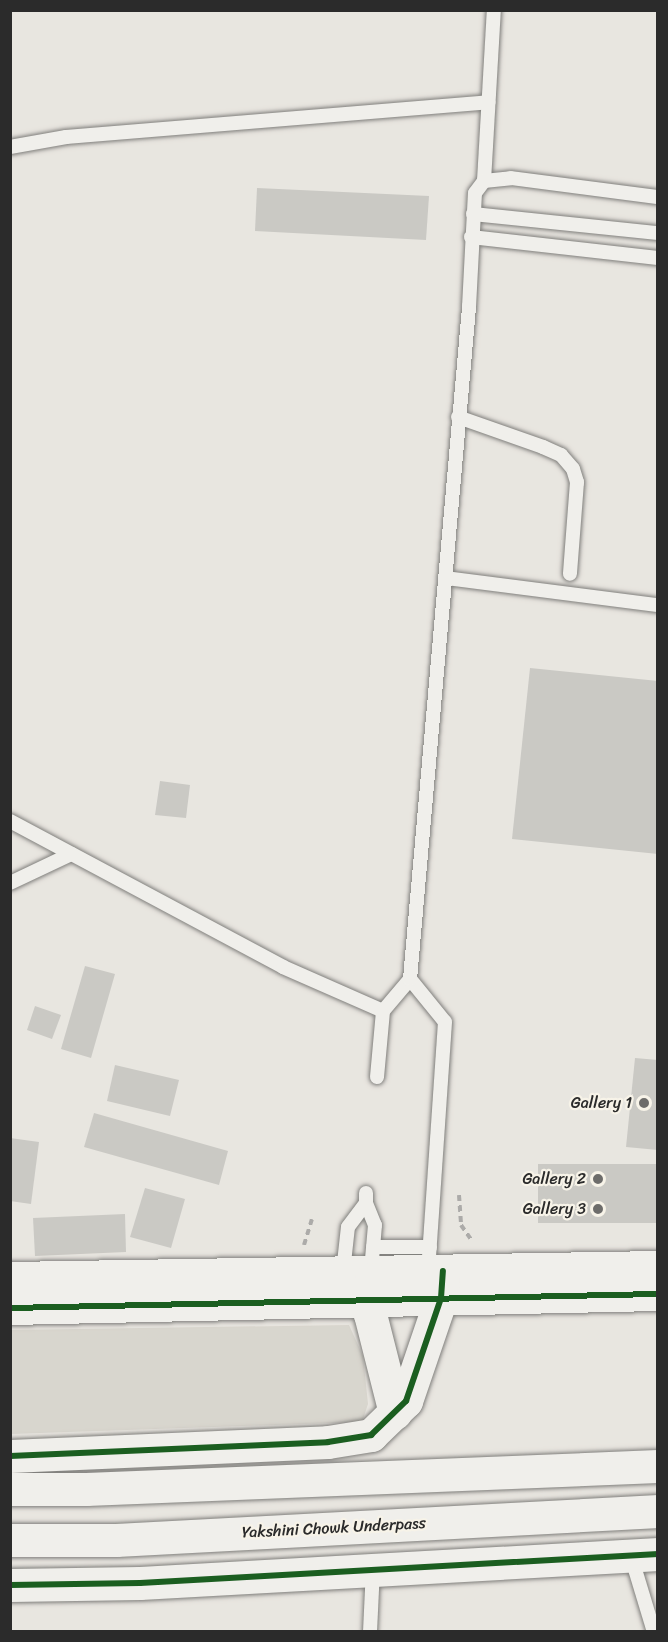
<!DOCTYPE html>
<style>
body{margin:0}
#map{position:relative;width:668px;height:1642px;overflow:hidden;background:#e8e6e0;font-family:Sriracha,sans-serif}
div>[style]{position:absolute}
.green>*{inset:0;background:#d8d6ce}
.building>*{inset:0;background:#cac9c4}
.path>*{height:4px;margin-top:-2px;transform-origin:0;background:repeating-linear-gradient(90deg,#acaba9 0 6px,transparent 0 10.5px)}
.roads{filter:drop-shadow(0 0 2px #807f7c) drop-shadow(0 0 2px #807f7c)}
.lane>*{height:14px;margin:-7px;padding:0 7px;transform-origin:7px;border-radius:7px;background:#f0efeb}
.secondary>*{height:33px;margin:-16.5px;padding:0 16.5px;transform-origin:16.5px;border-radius:16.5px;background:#f0efeb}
.primary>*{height:33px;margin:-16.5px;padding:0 16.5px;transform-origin:16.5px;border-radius:16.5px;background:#f0efeb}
.cycleway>*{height:6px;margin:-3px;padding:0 3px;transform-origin:3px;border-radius:3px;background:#1b5e20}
.dots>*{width:16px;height:16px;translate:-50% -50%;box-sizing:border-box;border:3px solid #f7f3e8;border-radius:50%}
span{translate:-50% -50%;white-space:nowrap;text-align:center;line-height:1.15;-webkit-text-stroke:4.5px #f7f3e8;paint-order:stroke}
.poi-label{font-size:16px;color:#2b2b2b}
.right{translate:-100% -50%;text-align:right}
.street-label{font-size:16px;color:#2b2b2b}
.frame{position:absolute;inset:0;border:12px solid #2b2b2b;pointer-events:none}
</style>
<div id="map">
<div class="green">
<div style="clip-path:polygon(349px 1325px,363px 1356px,368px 1404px,362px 1422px,11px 1434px,10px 1330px)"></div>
</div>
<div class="building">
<div style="clip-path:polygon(257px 188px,429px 196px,426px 240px,255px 231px)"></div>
<div style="clip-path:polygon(530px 668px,658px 681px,658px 854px,512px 839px)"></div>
<div style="clip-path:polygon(160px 781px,190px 785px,186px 818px,155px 815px)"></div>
<div style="clip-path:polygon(85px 966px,115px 974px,91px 1058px,61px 1049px)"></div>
<div style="clip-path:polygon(35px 1006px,61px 1015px,52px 1039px,27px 1030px)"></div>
<div style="clip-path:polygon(635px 1058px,658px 1060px,658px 1150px,626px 1147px)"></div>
<div style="clip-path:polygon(115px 1065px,179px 1080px,170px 1116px,107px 1101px)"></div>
<div style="clip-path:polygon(94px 1113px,228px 1151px,219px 1185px,84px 1147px)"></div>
<div style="clip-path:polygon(10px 1138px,39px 1142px,31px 1204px,10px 1201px)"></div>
<div style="clip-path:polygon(538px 1164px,658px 1164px,658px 1223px,538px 1223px)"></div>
<div style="clip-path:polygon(145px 1188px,185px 1199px,171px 1248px,130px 1237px)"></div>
<div style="clip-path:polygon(125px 1214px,126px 1252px,35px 1256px,33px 1218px)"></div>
</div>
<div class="path">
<div style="left:459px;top:1195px;width:30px;rotate:86deg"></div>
<div style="left:461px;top:1225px;width:19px;rotate:55deg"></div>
<div style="left:304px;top:1245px;width:27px;rotate:-73deg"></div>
</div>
<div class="roads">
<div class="lane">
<div style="left:10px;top:147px;width:57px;rotate:-10.1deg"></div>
<div style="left:66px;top:137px;width:424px;rotate:-4.7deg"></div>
<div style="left:484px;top:181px;width:171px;rotate:-86.7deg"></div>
<div style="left:473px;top:214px;width:186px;rotate:5.9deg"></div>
<div style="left:471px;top:237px;width:188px;rotate:6.4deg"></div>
<div style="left:458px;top:417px;width:90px;rotate:19.4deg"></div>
<div style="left:543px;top:447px;width:20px;rotate:24deg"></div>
<div style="left:561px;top:455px;width:18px;rotate:49deg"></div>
<div style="left:573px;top:469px;width:14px;rotate:73deg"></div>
<div style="left:577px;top:482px;width:92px;rotate:94.4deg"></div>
<div style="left:446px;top:578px;width:214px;rotate:7.3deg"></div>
<div style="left:10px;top:821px;width:310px;rotate:28.1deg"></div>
<div style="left:283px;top:967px;width:109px;rotate:23.7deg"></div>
<div style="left:10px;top:883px;width:68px;rotate:-25.4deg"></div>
<div style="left:410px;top:979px;width:55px;rotate:50.9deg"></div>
<div style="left:445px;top:1022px;width:252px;rotate:93.9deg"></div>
<div style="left:377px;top:1077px;width:66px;rotate:-84.8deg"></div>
<div style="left:383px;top:1011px;width:42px;rotate:-49.8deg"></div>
<div style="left:410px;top:979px;width:675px;rotate:-84.98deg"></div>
<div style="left:469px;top:307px;width:114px;rotate:-87deg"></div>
<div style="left:475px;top:193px;width:15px;rotate:-53deg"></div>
<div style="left:484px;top:181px;width:27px;rotate:-6deg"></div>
<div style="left:511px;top:178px;width:148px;rotate:7.4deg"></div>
<div style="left:366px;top:1193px;width:10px;rotate:90deg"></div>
<div style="left:366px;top:1203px;width:24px;rotate:68deg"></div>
<div style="left:375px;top:1225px;width:46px;rotate:95deg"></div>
<div style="left:373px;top:1247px;width:57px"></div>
<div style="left:343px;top:1272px;width:45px;rotate:-83.7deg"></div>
<div style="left:348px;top:1227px;width:30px;rotate:-53deg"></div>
<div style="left:631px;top:1556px;width:79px;rotate:73.2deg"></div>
<div style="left:370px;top:1632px;width:63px;rotate:-87.3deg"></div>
</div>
<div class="secondary">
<div style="left:10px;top:1278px;width:648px;rotate:-0.97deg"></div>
<div style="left:371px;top:1279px;width:35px;rotate:92deg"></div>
<div style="left:370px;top:1314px;width:102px;rotate:75.8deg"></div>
<div style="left:10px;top:1308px;width:648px;rotate:-1.24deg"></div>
<div style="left:10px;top:1456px;width:318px;rotate:-2.5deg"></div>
<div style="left:328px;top:1442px;width:44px;rotate:-9.2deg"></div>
<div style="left:371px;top:1435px;width:49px;rotate:-44.2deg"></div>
<div style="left:406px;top:1401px;width:109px;rotate:-71.2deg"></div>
<div style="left:441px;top:1298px;width:19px;rotate:-84deg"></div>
<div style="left:10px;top:1585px;width:130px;rotate:-0.9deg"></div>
<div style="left:140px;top:1583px;width:519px;rotate:-3.2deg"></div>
</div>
<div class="primary">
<div style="left:10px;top:1489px;width:76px"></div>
<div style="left:86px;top:1489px;width:572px;rotate:-2.3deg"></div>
<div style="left:10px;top:1540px;width:106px"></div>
<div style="left:116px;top:1540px;width:543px;rotate:-3.06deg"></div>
</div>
</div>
<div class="cycleway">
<div style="left:10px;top:1308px;width:648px;rotate:-1.24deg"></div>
<div style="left:10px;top:1456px;width:318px;rotate:-2.5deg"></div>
<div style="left:328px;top:1442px;width:44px;rotate:-9.2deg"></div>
<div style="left:371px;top:1435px;width:49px;rotate:-44.2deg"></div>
<div style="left:406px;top:1401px;width:109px;rotate:-71.2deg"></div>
<div style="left:441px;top:1298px;width:27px;rotate:-86deg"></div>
<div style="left:10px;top:1585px;width:130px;rotate:-0.9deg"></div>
<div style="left:140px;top:1583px;width:519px;rotate:-3.2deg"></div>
</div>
<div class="dots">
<div style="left:644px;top:1103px;background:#6d6c6a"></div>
<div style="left:598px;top:1179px;background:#6d6c6a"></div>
<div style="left:598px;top:1209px;background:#6d6c6a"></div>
</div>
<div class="poi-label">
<span class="right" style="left:632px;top:1103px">Gallery 1</span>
<span class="right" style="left:586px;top:1179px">Gallery 2</span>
<span class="right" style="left:586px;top:1209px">Gallery 3</span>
</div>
<div class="street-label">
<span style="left:334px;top:1528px;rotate:-3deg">Yakshini Chowk Underpass</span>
</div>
<div class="frame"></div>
</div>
